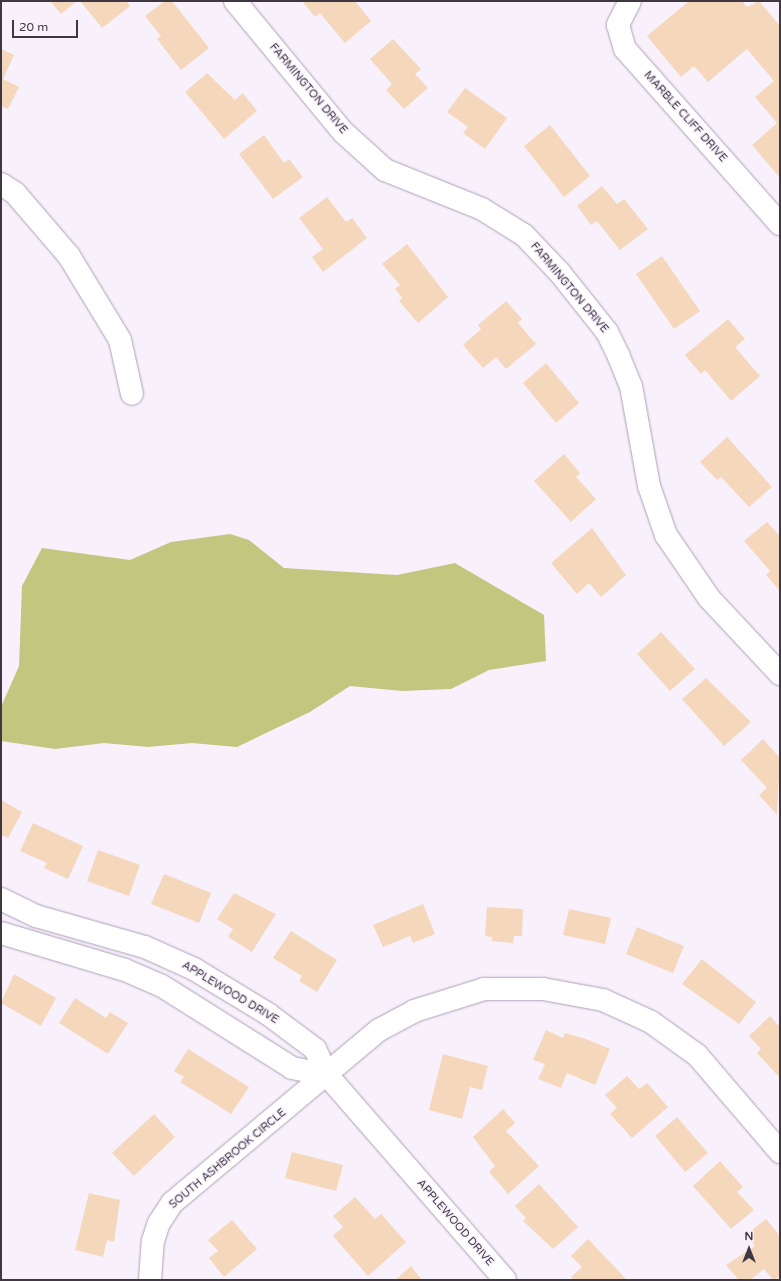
<!DOCTYPE html>
<style>
body{margin:0}
#map{position:relative;width:781px;height:1281px;overflow:hidden;background:#f8f1fc;font-family:"Varela Round",sans-serif}
div>[style]{position:absolute}
.green>*{inset:0;background:#c2c780}
.building>*{inset:0;background:#f5d7bc}
.roads{filter:drop-shadow(0 0 1px #af9fb8) drop-shadow(0 0 1px #af9fb8)}
.street>*{height:22px;margin:-11px;padding:0 11px;transform-origin:11px;border-radius:11px;background:#fff}
span{translate:-50% -50%;white-space:nowrap;text-align:center;line-height:1.15;-webkit-text-stroke:3px #f8f1fc;paint-order:stroke}
.street-label{font-size:11px;color:#3f3843}
.frame{position:absolute;inset:0;border:2px solid #3f3843;pointer-events:none}
.north{position:absolute;left:729px;top:1229px;width:40px;height:40px;-webkit-text-stroke:3px #f8f1fc;paint-order:stroke;rotate:0deg;font-size:11px;font-weight:700;line-height:16px;text-align:center;color:#3f3843}
.north::after{content:'';display:block;margin:auto;width:14px;height:18px;background:#3f3843;clip-path:polygon(50% 0,100% 100%,50% 72%,0 100%)}
.scale{position:absolute;left:12px;top:20px;width:66px;height:18px;box-sizing:border-box;border:2px solid #3f3843;border-top:0;padding-left:5px;font-size:12px;line-height:14px;white-space:nowrap;color:#3f3843;-webkit-text-stroke:3px #f8f1fc;paint-order:stroke}
</style>
<div id="map">
<div class="green">
<div style="clip-path:polygon(230px 534px,249px 540px,284px 568px,397px 575px,455px 563px,544px 615px,546px 661px,489px 670px,451px 689px,402px 691px,350px 686px,310px 712px,237px 747px,192px 743px,148px 747px,104px 743px,55px 749px,1px 741px,1px 707px,19px 666px,22px 586px,42px 548px,130px 560px,171px 542px)"></div>
</div>
<div class="building">
<div style="clip-path:polygon(50px 1px,77px 1px,61px 14px)"></div>
<div style="clip-path:polygon(80px 1px,126px 1px,130px 6px,102px 28px)"></div>
<div style="clip-path:polygon(165px 1px,172px 1px,209px 48px,181px 70px,157px 39px,161px 36px,145px 16px)"></div>
<div style="clip-path:polygon(302px 1px,355px 1px,371px 21px,345px 43px,320px 13px,315px 17px)"></div>
<div style="clip-path:polygon(689px 1px,742px 1px,747px 7px,759px 1px,780px 26px,780px 178px,752px 145px,777px 123px,755px 97px,774px 81px,747px 49px,708px 82px,694px 66px,681px 77px,647px 36px)"></div>
<div style="clip-path:polygon(393px 39px,421px 69px,415px 74px,428px 88px,404px 109px,386px 90px,392px 84px,370px 59px)"></div>
<div style="clip-path:polygon(1px 49px,14px 55px,3px 79px,19px 87px,8px 109px,1px 106px)"></div>
<div style="clip-path:polygon(207px 73px,235px 100px,243px 93px,257px 111px,224px 139px,185px 92px)"></div>
<div style="clip-path:polygon(465px 88px,507px 118px,485px 149px,463px 133px,468px 127px,447px 112px)"></div>
<div style="clip-path:polygon(550px 125px,590px 176px,564px 197px,524px 146px)"></div>
<div style="clip-path:polygon(264px 135px,284px 163px,289px 159px,303px 177px,273px 199px,239px 154px)"></div>
<div style="clip-path:polygon(602px 186px,617px 204px,624px 199px,648px 229px,620px 250px,597px 221px,591px 225px,577px 206px)"></div>
<div style="clip-path:polygon(327px 197px,346px 222px,352px 218px,367px 238px,323px 272px,312px 257px,323px 249px,299px 218px)"></div>
<div style="clip-path:polygon(407px 244px,448px 297px,418px 323px,399px 301px,402px 298px,395px 289px,400px 285px,382px 264px)"></div>
<div style="clip-path:polygon(662px 256px,700px 311px,674px 329px,636px 274px)"></div>
<div style="clip-path:polygon(506px 301px,522px 319px,518px 323px,536px 344px,506px 369px,496px 357px,483px 368px,463px 345px,481px 329px,478px 325px)"></div>
<div style="clip-path:polygon(728px 319px,745px 339px,735px 347px,760px 376px,731px 401px,705px 370px,701px 374px,685px 355px)"></div>
<div style="clip-path:polygon(546px 363px,579px 403px,556px 423px,523px 383px)"></div>
<div style="clip-path:polygon(727px 437px,772px 487px,749px 507px,721px 477px,717px 480px,700px 462px)"></div>
<div style="clip-path:polygon(564px 454px,580px 473px,576px 477px,596px 499px,571px 522px,534px 481px)"></div>
<div style="clip-path:polygon(767px 522px,780px 536px,780px 591px,766px 575px,770px 571px,744px 541px)"></div>
<div style="clip-path:polygon(592px 528px,626px 575px,601px 597px,589px 583px,577px 594px,551px 563px)"></div>
<div style="clip-path:polygon(661px 632px,695px 669px,670px 691px,637px 654px)"></div>
<div style="clip-path:polygon(706px 678px,751px 722px,724px 746px,682px 699px)"></div>
<div style="clip-path:polygon(763px 739px,780px 758px,777px 815px,759px 795px,767px 788px,741px 760px)"></div>
<div style="clip-path:polygon(1px 800px,22px 812px,8px 838px,1px 835px)"></div>
<div style="clip-path:polygon(33px 823px,83px 846px,68px 879px,44px 868px,47px 863px,20px 851px)"></div>
<div style="clip-path:polygon(98px 850px,140px 865px,129px 896px,87px 881px)"></div>
<div style="clip-path:polygon(164px 874px,211px 893px,199px 923px,151px 904px)"></div>
<div style="clip-path:polygon(234px 893px,276px 914px,252px 952px,228px 937px,233px 929px,217px 919px)"></div>
<div style="clip-path:polygon(423px 904px,435px 934px,413px 943px,410px 936px,383px 947px,373px 925px)"></div>
<div style="clip-path:polygon(487px 907px,523px 909px,522px 936px,514px 936px,513px 943px,492px 941px,492px 937px,485px 936px)"></div>
<div style="clip-path:polygon(569px 909px,611px 918px,605px 944px,563px 935px)"></div>
<div style="clip-path:polygon(637px 927px,684px 946px,673px 973px,626px 954px)"></div>
<div style="clip-path:polygon(291px 931px,337px 960px,317px 992px,299px 981px,302px 976px,273px 958px)"></div>
<div style="clip-path:polygon(702px 959px,756px 1002px,739px 1024px,682px 984px)"></div>
<div style="clip-path:polygon(14px 974px,56px 998px,41px 1026px,1px 1003px)"></div>
<div style="clip-path:polygon(75px 998px,106px 1018px,110px 1012px,128px 1023px,108px 1054px,59px 1023px)"></div>
<div style="clip-path:polygon(770px 1016px,780px 1027px,780px 1078px,757px 1053px,761px 1049px,749px 1036px)"></div>
<div style="clip-path:polygon(546px 1030px,563px 1038px,565px 1033px,586px 1039px,610px 1049px,595px 1085px,567px 1073px,561px 1088px,538px 1079px,545px 1064px,533px 1060px)"></div>
<div style="clip-path:polygon(188px 1049px,249px 1087px,231px 1114px,180px 1082px,184px 1077px,174px 1071px)"></div>
<div style="clip-path:polygon(443px 1054px,488px 1066px,482px 1090px,470px 1087px,462px 1119px,429px 1110px)"></div>
<div style="clip-path:polygon(627px 1076px,639px 1089px,647px 1083px,668px 1107px,632px 1138px,610px 1114px,617px 1108px,605px 1095px)"></div>
<div style="clip-path:polygon(503px 1109px,515px 1123px,506px 1131px,539px 1166px,508px 1194px,489px 1172px,495px 1166px,473px 1137px)"></div>
<div style="clip-path:polygon(154px 1114px,175px 1137px,134px 1176px,112px 1153px)"></div>
<div style="clip-path:polygon(677px 1117px,708px 1153px,685px 1172px,655px 1136px)"></div>
<div style="clip-path:polygon(292px 1152px,343px 1165px,336px 1191px,285px 1178px)"></div>
<div style="clip-path:polygon(720px 1161px,743px 1187px,737px 1192px,754px 1210px,731px 1229px,693px 1186px)"></div>
<div style="clip-path:polygon(539px 1184px,578px 1227px,553px 1249px,523px 1221px,526px 1218px,515px 1206px)"></div>
<div style="clip-path:polygon(89px 1193px,120px 1200px,114px 1242px,107px 1240px,103px 1257px,75px 1250px)"></div>
<div style="clip-path:polygon(355px 1197px,375px 1219px,381px 1214px,406px 1242px,368px 1276px,333px 1236px,343px 1227px,333px 1216px)"></div>
<div style="clip-path:polygon(766px 1219px,780px 1236px,780px 1277px,773px 1280px,764px 1269px,750px 1280px,739px 1280px,726px 1265px,755px 1246px,746px 1235px)"></div>
<div style="clip-path:polygon(232px 1220px,257px 1249px,224px 1277px,209px 1258px,218px 1251px,208px 1240px)"></div>
<div style="clip-path:polygon(588px 1239px,627px 1280px,574px 1280px,571px 1277px,582px 1267px,571px 1256px)"></div>
<div style="clip-path:polygon(411px 1266px,422px 1280px,395px 1280px)"></div>
</div>
<div class="roads">
<div class="street">
<div style="left:235px;top:1px;width:170px;rotate:50.5deg"></div>
<div style="left:343px;top:132px;width:57px;rotate:42.1deg"></div>
<div style="left:385px;top:170px;width:105px;rotate:21.9deg"></div>
<div style="left:482px;top:209px;width:49px;rotate:31.8deg"></div>
<div style="left:524px;top:235px;width:52px;rotate:46.5deg"></div>
<div style="left:560px;top:273px;width:75px;rotate:51.5deg"></div>
<div style="left:607px;top:332px;width:28px;rotate:64deg"></div>
<div style="left:619px;top:357px;width:31px;rotate:68deg"></div>
<div style="left:631px;top:386px;width:102px;rotate:79.8deg"></div>
<div style="left:649px;top:486px;width:52px;rotate:70.9deg"></div>
<div style="left:666px;top:535px;width:76px;rotate:55.7deg"></div>
<div style="left:709px;top:598px;width:104px;rotate:46.9deg"></div>
<div style="left:630px;top:1px;width:27px;rotate:117deg"></div>
<div style="left:618px;top:25px;width:25px;rotate:74deg"></div>
<div style="left:625px;top:49px;width:234px;rotate:48.5deg"></div>
<div style="left:1px;top:184px;width:17px;rotate:33deg"></div>
<div style="left:15px;top:193px;width:83px;rotate:49.4deg"></div>
<div style="left:69px;top:256px;width:98px;rotate:58.7deg"></div>
<div style="left:120px;top:340px;width:55px;rotate:77.5deg"></div>
<div style="left:1px;top:899px;width:39px;rotate:26deg"></div>
<div style="left:36px;top:916px;width:113px;rotate:15.9deg"></div>
<div style="left:145px;top:947px;width:54px;rotate:24.2deg"></div>
<div style="left:194px;top:969px;width:87px;rotate:31.3deg"></div>
<div style="left:268px;top:1014px;width:59px;rotate:36.7deg"></div>
<div style="left:315px;top:1049px;width:29px;rotate:65deg"></div>
<div style="left:327px;top:1075px;width:271px;rotate:49deg"></div>
<div style="left:1px;top:933px;width:129px;rotate:16.6deg"></div>
<div style="left:125px;top:970px;width:40px;rotate:23.4deg"></div>
<div style="left:162px;top:986px;width:154px;rotate:32.2deg"></div>
<div style="left:292px;top:1068px;width:36px;rotate:11deg"></div>
<div style="left:150px;top:1280px;width:39px;rotate:-86deg"></div>
<div style="left:153px;top:1241px;width:19px;rotate:-72deg"></div>
<div style="left:159px;top:1223px;width:24px;rotate:-57deg"></div>
<div style="left:172px;top:1203px;width:270px;rotate:-39.9deg"></div>
<div style="left:379px;top:1030px;width:40px;rotate:-28deg"></div>
<div style="left:414px;top:1011px;width:73px;rotate:-17.4deg"></div>
<div style="left:484px;top:989px;width:59px"></div>
<div style="left:543px;top:989px;width:61px;rotate:10.4deg"></div>
<div style="left:603px;top:1000px;width:53px;rotate:24.6deg"></div>
<div style="left:651px;top:1022px;width:57px;rotate:35.7deg"></div>
<div style="left:697px;top:1055px;width:128px;rotate:49.4deg"></div>
</div>
</div>
<div class="street-label">
<span style="left:308px;top:89px;rotate:50deg">FARMINGTON DRIVE</span>
<span style="left:685px;top:117px;rotate:48deg">MARBLE CLIFF DRIVE</span>
<span style="left:569px;top:288px;rotate:50deg">FARMINGTON DRIVE</span>
<span style="left:230px;top:993px;rotate:31deg">APPLEWOOD DRIVE</span>
<span style="left:228px;top:1159px;rotate:-40deg">SOUTH ASHBROOK CIRCLE</span>
<span style="left:455px;top:1223px;rotate:49deg">APPLEWOOD DRIVE</span>
</div>
<div class="frame"></div>
<div class="north">N</div>
<div class="scale">20 m</div>
</div>
